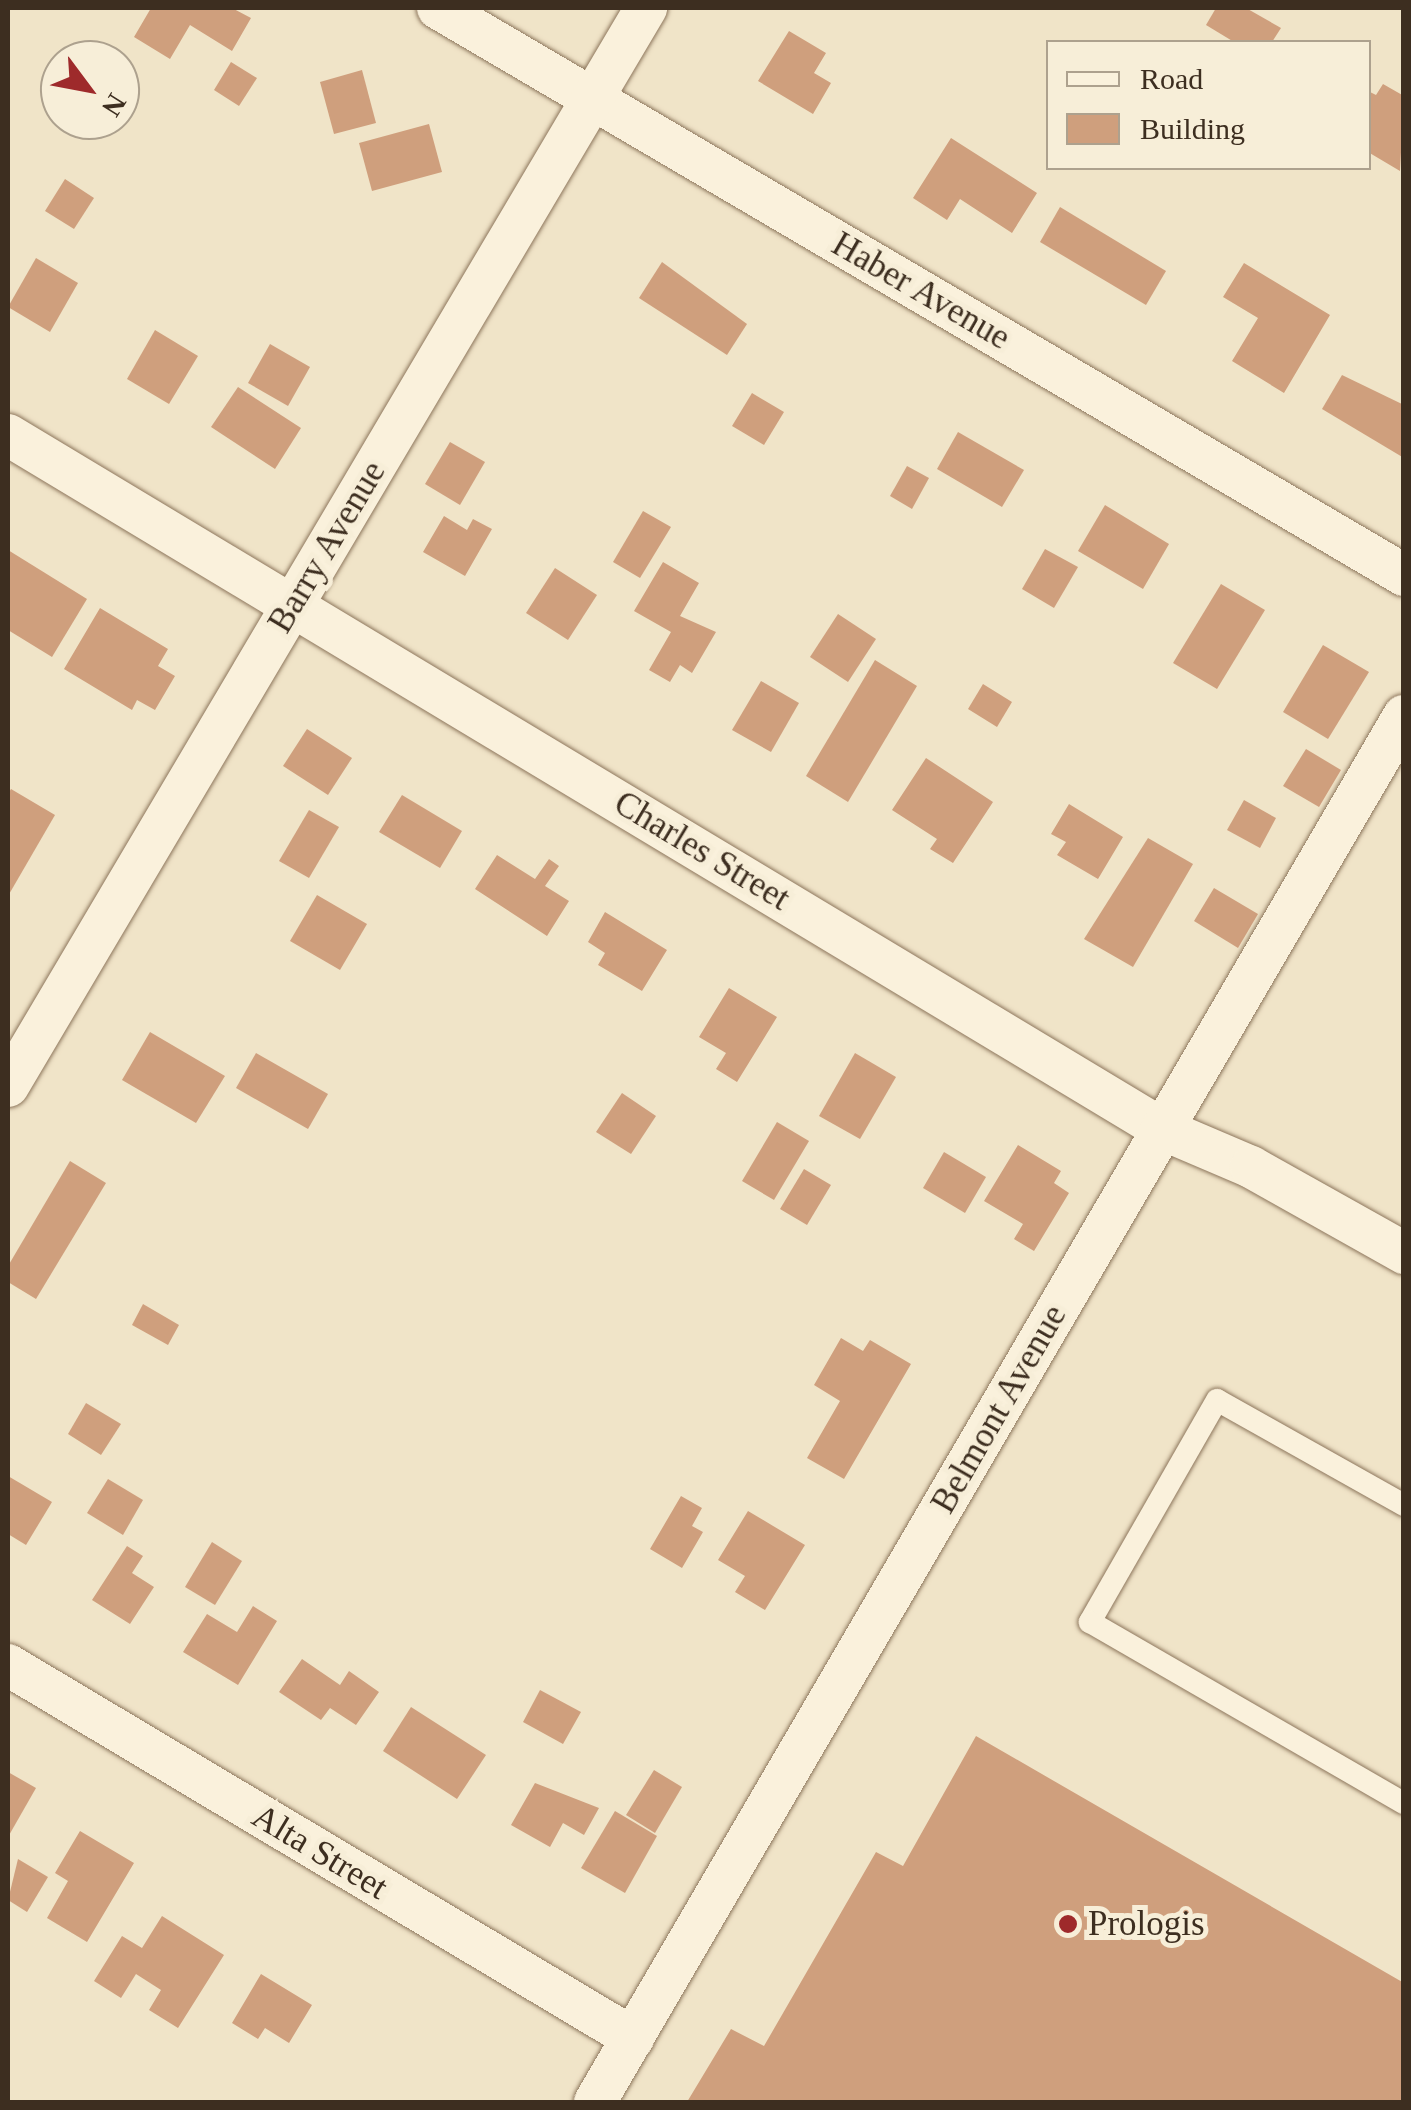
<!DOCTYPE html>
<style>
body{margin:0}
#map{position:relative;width:1411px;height:2110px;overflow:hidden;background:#f0e4c8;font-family:Georgia,serif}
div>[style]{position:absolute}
.building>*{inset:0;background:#cf9f7d}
.roads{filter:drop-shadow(0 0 2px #8d765c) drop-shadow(0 0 2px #8d765c)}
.lane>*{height:22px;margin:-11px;padding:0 11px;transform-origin:11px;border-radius:11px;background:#faf1dc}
.street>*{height:42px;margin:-21px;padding:0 21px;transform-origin:21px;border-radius:21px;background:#faf1dc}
.dots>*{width:28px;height:28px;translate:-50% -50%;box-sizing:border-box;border:5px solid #f7eed8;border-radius:50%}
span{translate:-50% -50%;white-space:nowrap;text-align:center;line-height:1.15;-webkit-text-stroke:10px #f7eed8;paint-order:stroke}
.street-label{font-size:35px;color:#3d2e20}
.poi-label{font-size:35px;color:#3d2e20}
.left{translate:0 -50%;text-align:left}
.frame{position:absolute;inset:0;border:10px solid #3d2e20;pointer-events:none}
.legend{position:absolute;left:1046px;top:40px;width:325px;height:130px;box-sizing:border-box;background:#f7eed8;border:2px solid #ada18e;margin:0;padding:12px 18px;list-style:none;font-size:30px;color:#3d2e20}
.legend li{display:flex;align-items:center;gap:20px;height:50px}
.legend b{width:50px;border:2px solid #ada18e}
.north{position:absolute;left:40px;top:40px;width:100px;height:100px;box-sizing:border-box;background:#f7eed8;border:2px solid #ada18e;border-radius:50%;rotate:122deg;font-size:28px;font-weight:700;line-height:40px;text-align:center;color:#3d2e20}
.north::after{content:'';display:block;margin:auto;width:35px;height:45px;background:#9e2a2b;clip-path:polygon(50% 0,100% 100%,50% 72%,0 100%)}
</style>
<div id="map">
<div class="building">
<div style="clip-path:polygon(151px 8px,232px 8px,251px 18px,232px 51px,190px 25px,170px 59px,134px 37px)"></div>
<div style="clip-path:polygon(1216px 8px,1246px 8px,1281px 28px,1272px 42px,1234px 42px,1206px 25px)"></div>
<div style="clip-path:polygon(789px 31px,826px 53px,814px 73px,831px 83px,813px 114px,758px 81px)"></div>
<div style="clip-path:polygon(231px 62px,257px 78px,239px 106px,214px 90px)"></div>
<div style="clip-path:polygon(362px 70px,376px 123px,334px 134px,320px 82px)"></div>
<div style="clip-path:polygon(1383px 84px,1404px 96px,1400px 171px,1368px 152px,1368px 91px,1376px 95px)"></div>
<div style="clip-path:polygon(429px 124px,442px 172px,372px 191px,359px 143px)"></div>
<div style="clip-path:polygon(951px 138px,1037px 193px,1012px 233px,960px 199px,947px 220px,913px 198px)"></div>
<div style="clip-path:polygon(65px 179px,94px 198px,74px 229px,45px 211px)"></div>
<div style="clip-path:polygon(1060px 207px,1166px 271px,1146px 305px,1040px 242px)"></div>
<div style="clip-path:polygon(36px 258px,78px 283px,50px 332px,8px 307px)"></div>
<div style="clip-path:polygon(662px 262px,747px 324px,727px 355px,639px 298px)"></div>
<div style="clip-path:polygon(1244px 263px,1330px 315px,1284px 393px,1232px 361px,1258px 318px,1223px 297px)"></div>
<div style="clip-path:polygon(155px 330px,198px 356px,169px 404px,127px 379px)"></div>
<div style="clip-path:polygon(270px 344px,310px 367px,288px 406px,248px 383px)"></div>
<div style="clip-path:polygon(1342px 375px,1404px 405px,1404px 458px,1322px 409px)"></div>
<div style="clip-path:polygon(238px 387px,301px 428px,275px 469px,211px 427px)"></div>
<div style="clip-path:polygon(752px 393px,784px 412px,764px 445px,732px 426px)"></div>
<div style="clip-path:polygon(958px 432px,1024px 470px,1002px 507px,937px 469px)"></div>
<div style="clip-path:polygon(450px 442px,485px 462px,460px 505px,425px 484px)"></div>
<div style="clip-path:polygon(907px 466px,929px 478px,912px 509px,890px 496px)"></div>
<div style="clip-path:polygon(1105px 505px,1169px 544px,1143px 589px,1078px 551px)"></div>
<div style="clip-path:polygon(643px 511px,671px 527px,640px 578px,613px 562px)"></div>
<div style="clip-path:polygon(444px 516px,467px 530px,473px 519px,492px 529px,465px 576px,423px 552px)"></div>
<div style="clip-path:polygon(1045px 549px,1078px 567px,1054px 608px,1022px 589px)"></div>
<div style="clip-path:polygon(8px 550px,87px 599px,52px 657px,8px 630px)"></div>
<div style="clip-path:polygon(663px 562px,699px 583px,680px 616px,716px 632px,692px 673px,680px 665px,670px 682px,649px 670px,671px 632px,634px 611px)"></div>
<div style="clip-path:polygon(555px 568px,597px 595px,568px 640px,526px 613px)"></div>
<div style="clip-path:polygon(1221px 584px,1265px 610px,1217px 689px,1173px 663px)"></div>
<div style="clip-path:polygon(100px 608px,168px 649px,158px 666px,175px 676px,155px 710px,137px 700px,132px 710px,64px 669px)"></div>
<div style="clip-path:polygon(838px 614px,876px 639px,848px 682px,810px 657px)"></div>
<div style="clip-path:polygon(1323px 645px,1369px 672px,1328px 739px,1283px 712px)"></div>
<div style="clip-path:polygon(875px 660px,917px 686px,848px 802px,806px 776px)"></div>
<div style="clip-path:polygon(761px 681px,799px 703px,771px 752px,732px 730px)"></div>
<div style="clip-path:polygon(983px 684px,1012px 702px,997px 727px,968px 709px)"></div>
<div style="clip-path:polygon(307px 729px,352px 758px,328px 795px,283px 766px)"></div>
<div style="clip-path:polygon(1306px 749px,1341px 770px,1319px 807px,1283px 786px)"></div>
<div style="clip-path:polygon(926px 758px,993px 802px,953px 863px,930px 849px,937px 839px,892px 810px)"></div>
<div style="clip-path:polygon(11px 789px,55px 815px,8px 896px,8px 794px)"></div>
<div style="clip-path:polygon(402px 795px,462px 831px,440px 868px,379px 832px)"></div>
<div style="clip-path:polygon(1244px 800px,1276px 818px,1260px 848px,1227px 830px)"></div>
<div style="clip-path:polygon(1069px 804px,1123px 837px,1098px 879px,1057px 855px,1066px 842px,1051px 834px)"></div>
<div style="clip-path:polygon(309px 810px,339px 827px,309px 878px,279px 861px)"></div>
<div style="clip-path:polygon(1148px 838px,1193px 864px,1133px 967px,1084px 939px)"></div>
<div style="clip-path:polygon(497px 855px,535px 879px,549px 859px,559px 866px,545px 886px,569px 901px,547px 936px,475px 889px)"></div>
<div style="clip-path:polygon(1214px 888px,1258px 914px,1238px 948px,1194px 921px)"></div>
<div style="clip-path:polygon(317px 895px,367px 924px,340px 970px,290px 941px)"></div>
<div style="clip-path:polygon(605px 912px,667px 950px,642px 991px,598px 965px,605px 953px,588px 942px)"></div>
<div style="clip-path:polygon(729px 988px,777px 1017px,737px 1082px,716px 1069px,726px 1053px,699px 1037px)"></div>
<div style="clip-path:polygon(150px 1032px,225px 1076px,196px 1123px,122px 1080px)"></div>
<div style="clip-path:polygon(256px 1053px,328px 1094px,308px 1129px,236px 1088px)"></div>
<div style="clip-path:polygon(855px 1053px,896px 1077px,860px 1139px,819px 1116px)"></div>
<div style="clip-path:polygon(622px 1093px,656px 1116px,631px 1154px,596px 1132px)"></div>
<div style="clip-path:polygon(777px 1122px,809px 1141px,774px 1200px,742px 1181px)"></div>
<div style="clip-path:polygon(1018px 1145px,1061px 1171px,1054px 1183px,1069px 1193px,1034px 1251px,1014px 1239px,1023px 1224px,984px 1201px)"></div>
<div style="clip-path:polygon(944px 1152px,986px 1177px,965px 1213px,923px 1188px)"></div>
<div style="clip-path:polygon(70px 1161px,106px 1183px,36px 1299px,8px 1282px,8px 1266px)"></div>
<div style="clip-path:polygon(804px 1169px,831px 1185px,807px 1225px,780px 1209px)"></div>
<div style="clip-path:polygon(143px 1304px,179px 1325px,168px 1345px,132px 1325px)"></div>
<div style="clip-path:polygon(841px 1338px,863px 1351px,870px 1340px,911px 1364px,844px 1479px,807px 1458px,840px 1401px,814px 1385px)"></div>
<div style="clip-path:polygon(86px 1403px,121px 1424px,101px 1455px,68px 1434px)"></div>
<div style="clip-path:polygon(8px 1476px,52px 1502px,26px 1545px,8px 1534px)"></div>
<div style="clip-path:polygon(108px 1479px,143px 1500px,123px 1535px,87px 1513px)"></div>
<div style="clip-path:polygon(681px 1496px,702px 1508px,692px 1526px,703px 1532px,682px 1568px,650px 1549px)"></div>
<div style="clip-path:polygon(748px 1511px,805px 1545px,765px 1610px,735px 1592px,745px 1576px,718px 1560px)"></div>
<div style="clip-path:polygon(212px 1542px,242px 1561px,215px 1605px,185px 1587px)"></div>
<div style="clip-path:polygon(127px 1546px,143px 1556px,132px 1573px,154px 1587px,130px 1624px,92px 1600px)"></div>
<div style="clip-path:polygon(253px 1606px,277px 1621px,238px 1685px,183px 1652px,207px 1614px,237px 1632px)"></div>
<div style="clip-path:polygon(302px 1659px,340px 1685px,349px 1671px,379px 1692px,356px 1725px,330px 1708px,321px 1720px,279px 1692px)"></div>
<div style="clip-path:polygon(540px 1690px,581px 1712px,563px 1744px,523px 1722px)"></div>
<div style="clip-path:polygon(411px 1707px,486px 1755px,457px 1799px,383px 1751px)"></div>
<div style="clip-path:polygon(976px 1736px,1404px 1983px,1404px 2102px,687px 2102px,731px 2029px,764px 2046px,876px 1852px,903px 1866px)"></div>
<div style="clip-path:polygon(654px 1770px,682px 1787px,655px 1833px,626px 1815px)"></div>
<div style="clip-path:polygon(8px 1772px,36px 1788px,8px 1837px)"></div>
<div style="clip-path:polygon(535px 1783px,599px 1808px,584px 1835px,563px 1823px,550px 1847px,511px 1825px)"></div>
<div style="clip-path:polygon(615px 1811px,657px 1836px,625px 1893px,581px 1868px)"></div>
<div style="clip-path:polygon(80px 1831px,134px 1863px,87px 1942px,47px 1918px,68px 1881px,55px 1873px)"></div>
<div style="clip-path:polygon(18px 1859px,48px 1877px,27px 1912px,8px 1900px)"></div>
<div style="clip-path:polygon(162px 1916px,224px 1955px,178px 2028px,149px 2010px,161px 1990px,136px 1974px,121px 1998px,94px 1981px,122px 1936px,142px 1948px)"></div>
<div style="clip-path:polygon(261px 1974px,312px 2005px,289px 2043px,265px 2028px,258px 2039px,232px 2023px)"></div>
</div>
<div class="roads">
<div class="lane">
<div style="left:1404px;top:1505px;width:214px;rotate:-150.7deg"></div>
<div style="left:1217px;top:1400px;width:256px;rotate:119.8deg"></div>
<div style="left:1090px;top:1622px;width:362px;rotate:30deg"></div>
</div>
<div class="street">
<div style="left:438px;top:8px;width:1120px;rotate:30.41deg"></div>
<div style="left:8px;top:435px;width:1347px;rotate:31.02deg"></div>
<div style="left:1162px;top:1129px;width:97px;rotate:23.1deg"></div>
<div style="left:1251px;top:1167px;width:176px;rotate:29.3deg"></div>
<div style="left:8px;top:1086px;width:1253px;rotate:-59.38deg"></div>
<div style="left:8px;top:1665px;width:728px;rotate:30.83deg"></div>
<div style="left:595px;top:2102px;width:1605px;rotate:-59.73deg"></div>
</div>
</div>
<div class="dots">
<div style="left:1068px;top:1924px;background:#9e2a2b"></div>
</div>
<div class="street-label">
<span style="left:921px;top:291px;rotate:30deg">Haber Avenue</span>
<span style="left:327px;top:547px;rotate:-59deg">Barry Avenue</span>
<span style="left:702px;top:851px;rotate:31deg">Charles Street</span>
<span style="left:999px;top:1409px;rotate:-60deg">Belmont Avenue</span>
<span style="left:320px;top:1852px;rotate:31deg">Alta Street</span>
</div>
<div class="poi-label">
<span class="left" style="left:1088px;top:1924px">Prologis</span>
</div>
<div class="frame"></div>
<ul class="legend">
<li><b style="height:12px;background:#faf1dc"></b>Road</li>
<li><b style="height:28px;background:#cf9f7d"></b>Building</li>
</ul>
<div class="north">N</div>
</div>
